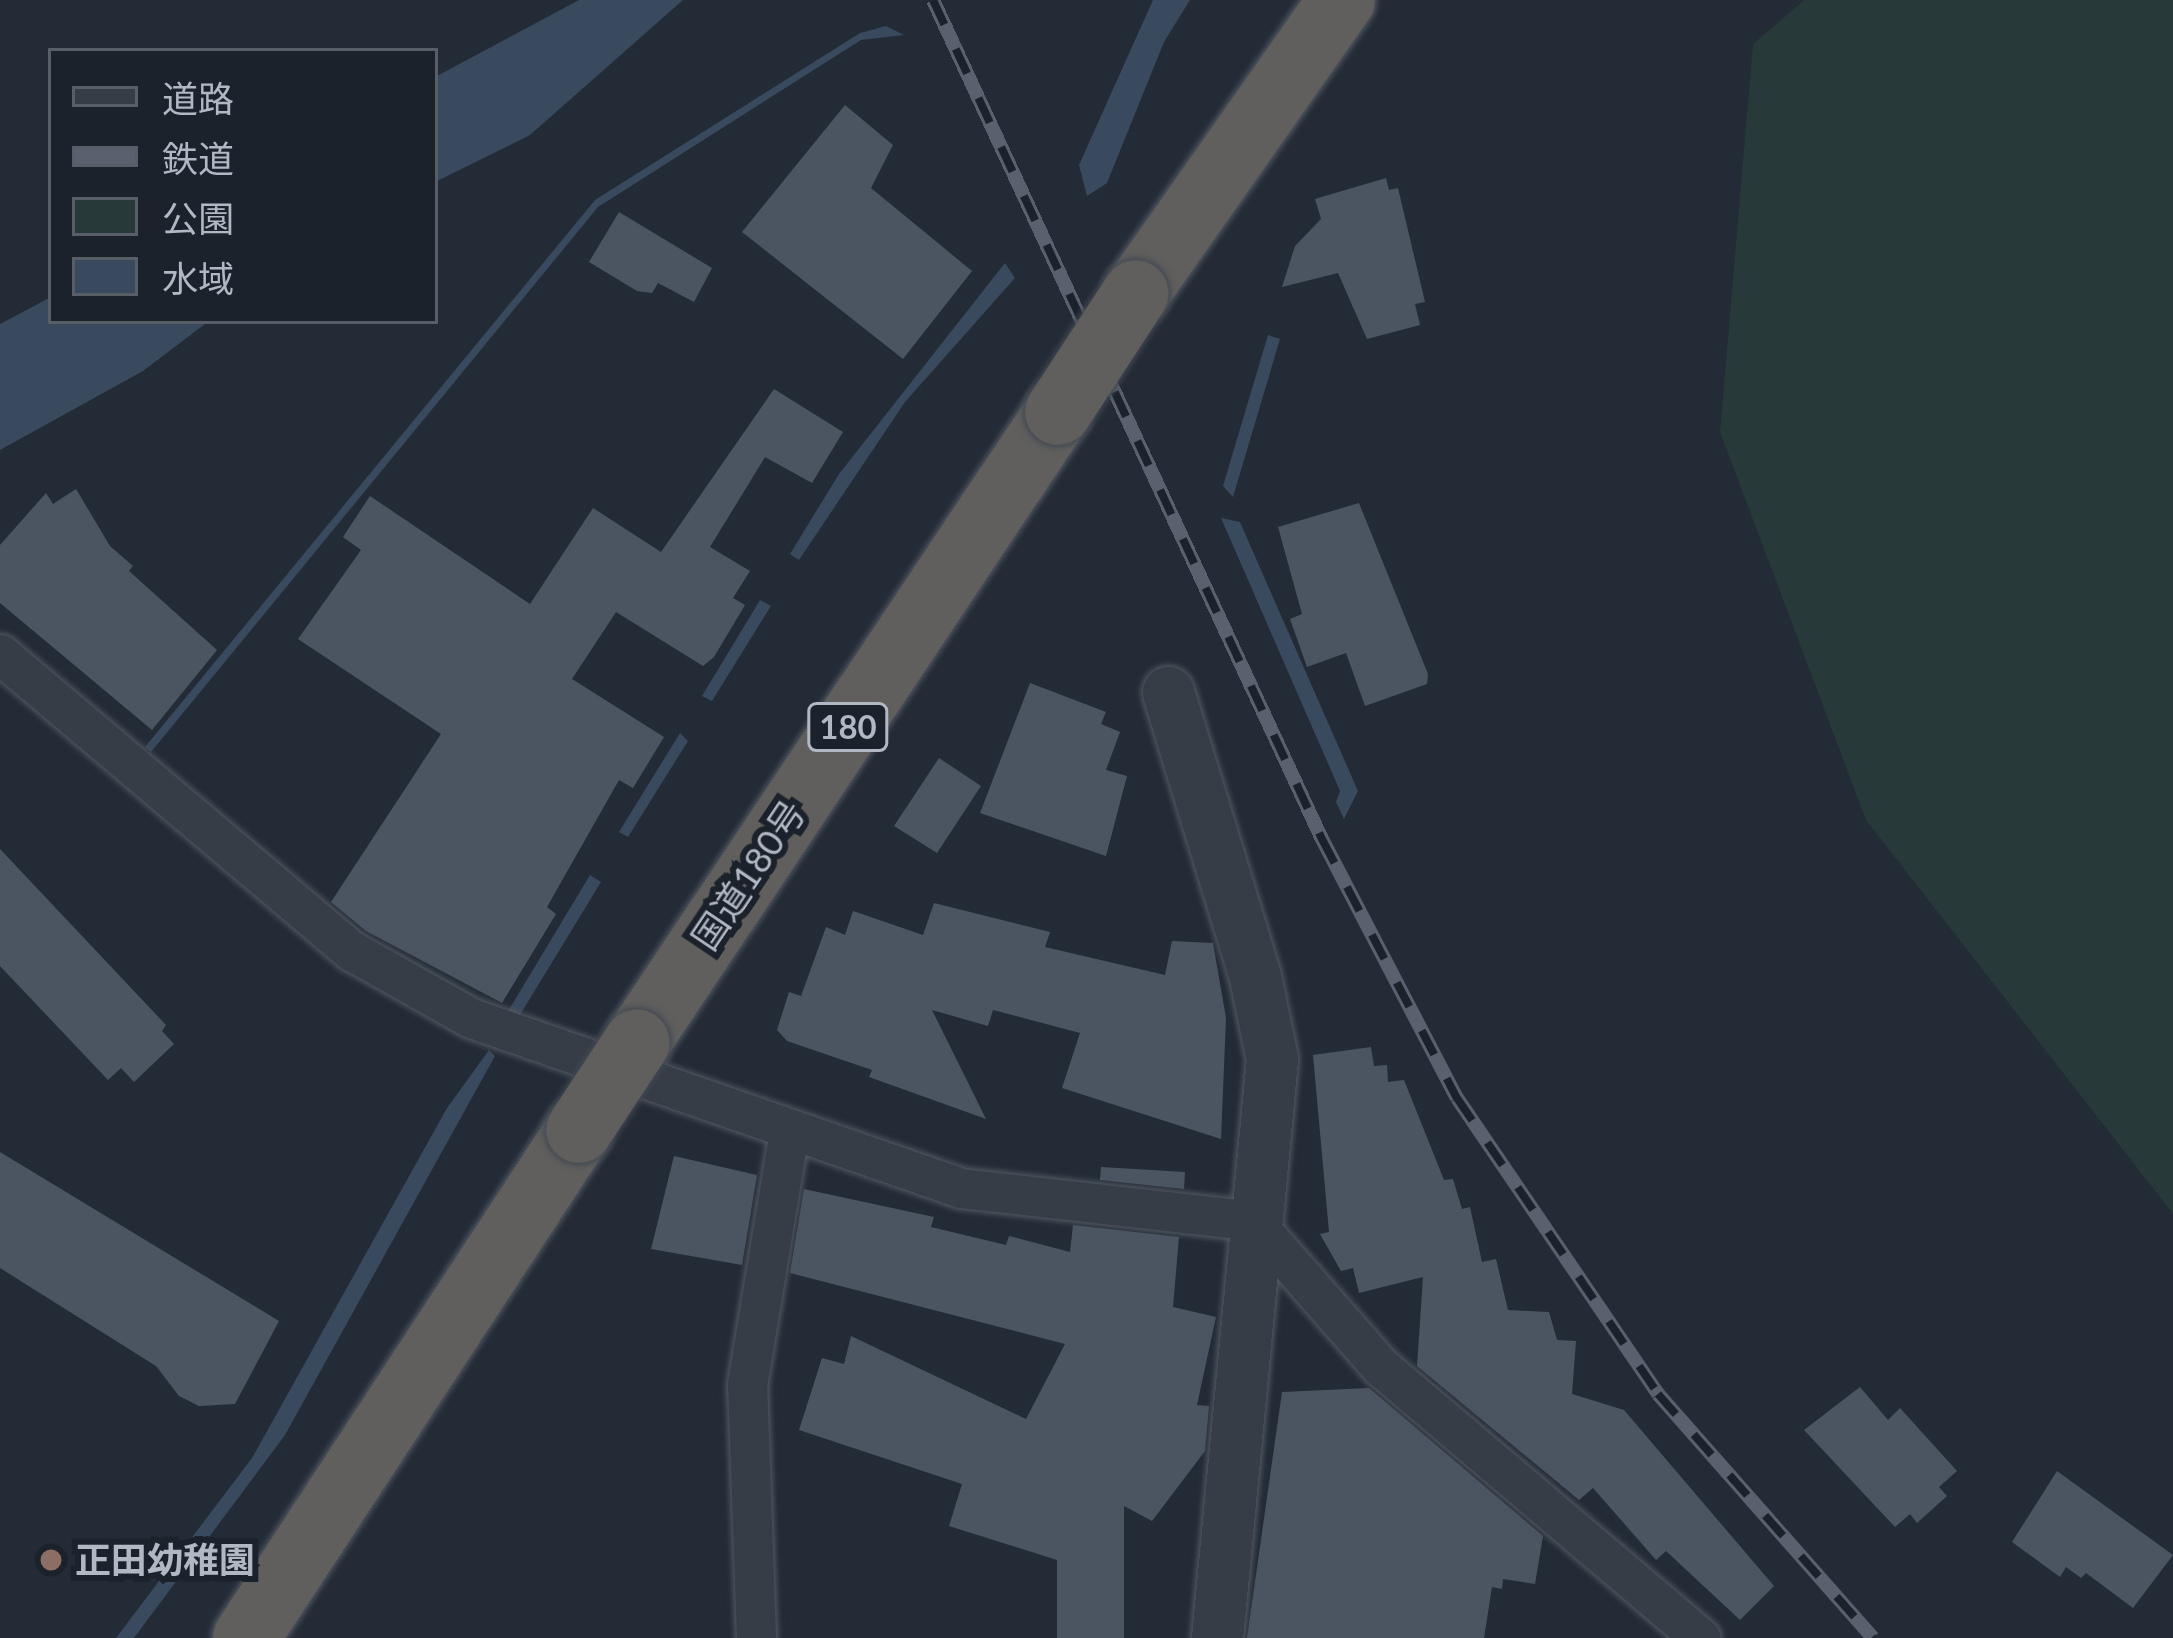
<!DOCTYPE html>
<meta charset="utf-8">
<style>
body{margin:0}
#map{position:relative;width:2173px;height:1638px;overflow:hidden;background:#232b36;font-family:Lato,"Noto Sans JP",sans-serif}
div>[style]{position:absolute}
.green>*{inset:0;background:#273939}
.water>*{inset:0;background:#39495e}
.building>*{inset:0;background:#4b5562}
.roads{filter:drop-shadow(0 0 3px #515861) drop-shadow(0 0 3px #515861)}
.minor>*{height:39px;margin:-19.5px;padding:0 19.5px;transform-origin:19.5px;border-radius:19.5px;background:#363d47}
.tertiary>*{height:51px;margin:-25.5px;padding:0 25.5px;transform-origin:25.5px;border-radius:25.5px;background:#363d47}
.trunk>*{height:66px;margin:-33px;padding:0 33px;transform-origin:33px;border-radius:33px;background:#605f5e}
.rail>*{height:14px;margin-top:-7px;transform-origin:0;background:repeating-linear-gradient(90deg,#1b222b 0 27px,#58616d 0 54px);box-sizing:border-box;border-block:3px solid #58616d}
.bridges{filter:drop-shadow(0 0 3px #414851) drop-shadow(0 0 3px #414851)}
.trunk-bridge>*{height:66px;margin:-33px;padding:0 33px;transform-origin:33px;border-radius:33px;background:#605f5e}
.dots>*{width:33px;height:33px;translate:-50% -50%;box-sizing:border-box;border:6px solid #1b222b;border-radius:50%}
span{translate:-50% -50%;white-space:nowrap;text-align:center;line-height:1.15;-webkit-text-stroke:12px #1b222b;paint-order:stroke}
.shield-label span{padding:3px 9px;background:#1b222b;border:3px solid;border-radius:9px;-webkit-text-stroke-width:0}
.shield-label{font-size:33px;color:#b1b8c3;font-weight:700}
.street-label{font-size:36px;color:#b1b8c3}
.poi-label{font-size:36px;color:#b1b8c3;font-weight:700}
.left{translate:0 -50%;text-align:left}
.legend{position:absolute;left:48px;top:48px;width:390px;height:276px;box-sizing:border-box;background:#1b222b;border:3px solid #575e68;margin:0;padding:15px 21px;list-style:none;font-size:36px;color:#b1b8c3}
.legend li{display:flex;align-items:center;gap:24px;height:60px}
.legend b{width:60px;border:3px solid #575e68}
</style>
<div id="map">
<div class="green">
<div style="clip-path:polygon(1804px 0,2173px 0,2173px 1214px,1866px 820px,1720px 432px,1753px 44px)"></div>
</div>
<div class="water">
<div style="clip-path:polygon(579px 0,683px 0,530px 135px,435px 182px,435px 77px)"></div>
<div style="clip-path:polygon(1153px 0,1190px 0,1164px 42px,1107px 183px,1087px 196px,1079px 165px)"></div>
<div style="clip-path:polygon(886px 26px,904px 35px,861px 40px,598px 207px,151px 752px,145px 747px,595px 200px,860px 33px)"></div>
<div style="clip-path:polygon(1005px 263px,1015px 278px,905px 402px,799px 560px,790px 554px,839px 474px)"></div>
<div style="clip-path:polygon(51px 297px,51px 321px,209px 321px,143px 371px,0 450px,0 324px)"></div>
<div style="clip-path:polygon(1268px 335px,1280px 339px,1233px 497px,1223px 486px)"></div>
<div style="clip-path:polygon(1221px 518px,1240px 522px,1358px 791px,1344px 819px,1336px 802px,1340px 791px)"></div>
<div style="clip-path:polygon(760px 600px,771px 606px,712px 701px,702px 696px)"></div>
<div style="clip-path:polygon(680px 733px,688px 741px,628px 837px,619px 832px)"></div>
<div style="clip-path:polygon(590px 875px,601px 882px,512px 1028px,501px 1023px)"></div>
<div style="clip-path:polygon(489px 1050px,495px 1056px,285px 1435px,134px 1638px,116px 1638px,252px 1458px,447px 1108px)"></div>
</div>
<div class="building">
<div style="clip-path:polygon(845px 105px,893px 145px,871px 188px,972px 271px,903px 359px,742px 232px)"></div>
<div style="clip-path:polygon(1386px 178px,1389px 190px,1398px 188px,1425px 302px,1415px 304px,1420px 325px,1367px 339px,1338px 273px,1282px 287px,1295px 246px,1321px 219px,1315px 199px)"></div>
<div style="clip-path:polygon(619px 212px,712px 268px,694px 302px,658px 283px,652px 293px,637px 291px,589px 262px)"></div>
<div style="clip-path:polygon(774px 389px,843px 432px,812px 483px,765px 457px,710px 547px,750px 571px,733px 598px,745px 605px,714px 657px,703px 666px,616px 612px,572px 679px,664px 737px,633px 788px,619px 780px,547px 907px,556px 914px,502px 1003px,366px 931px,331px 902px,441px 734px,298px 639px,361px 550px,343px 537px,370px 496px,530px 604px,593px 508px,661px 552px)"></div>
<div style="clip-path:polygon(76px 489px,110px 546px,133px 566px,129px 571px,217px 650px,152px 730px,0 603px,0 545px,46px 493px,53px 504px)"></div>
<div style="clip-path:polygon(1359px 503px,1428px 674px,1427px 684px,1365px 706px,1346px 653px,1307px 667px,1290px 619px,1302px 614px,1278px 527px)"></div>
<div style="clip-path:polygon(1030px 683px,1106px 712px,1101px 724px,1120px 732px,1106px 770px,1127px 776px,1106px 856px,980px 813px)"></div>
<div style="clip-path:polygon(939px 758px,981px 786px,937px 853px,894px 826px)"></div>
<div style="clip-path:polygon(0 849px,166px 1025px,162px 1031px,174px 1044px,134px 1082px,121px 1068px,108px 1080px,0 966px)"></div>
<div style="clip-path:polygon(934px 903px,1050px 932px,1045px 947px,1165px 975px,1172px 941px,1213px 943px,1226px 1018px,1221px 1139px,1062px 1088px,1080px 1033px,993px 1010px,988px 1026px,932px 1010px,986px 1119px,869px 1077px,872px 1070px,787px 1041px,777px 1030px,789px 992px,801px 996px,826px 927px,845px 935px,853px 911px,923px 935px)"></div>
<div style="clip-path:polygon(1371px 1047px,1374px 1066px,1387px 1065px,1388px 1082px,1404px 1080px,1444px 1180px,1453px 1179px,1462px 1209px,1470px 1207px,1482px 1262px,1496px 1259px,1508px 1310px,1549px 1312px,1557px 1340px,1576px 1341px,1572px 1394px,1624px 1410px,1774px 1586px,1740px 1620px,1666px 1551px,1656px 1560px,1593px 1488px,1579px 1500px,1417px 1366px,1423px 1277px,1359px 1293px,1353px 1268px,1341px 1271px,1320px 1234px,1329px 1232px,1313px 1055px)"></div>
<div style="clip-path:polygon(0 1152px,279px 1321px,235px 1404px,199px 1406px,179px 1396px,156px 1366px,0 1268px)"></div>
<div style="clip-path:polygon(674px 1156px,757px 1175px,742px 1265px,651px 1249px)"></div>
<div style="clip-path:polygon(1101px 1167px,1185px 1172px,1184px 1189px,1100px 1180px)"></div>
<div style="clip-path:polygon(804px 1189px,934px 1217px,931px 1227px,1006px 1245px,1009px 1236px,1070px 1252px,1073px 1225px,1179px 1237px,1173px 1307px,1216px 1317px,1197px 1405px,1209px 1406px,1205px 1451px,1152px 1521px,1124px 1506px,1124px 1638px,1057px 1638px,1057px 1560px,949px 1526px,962px 1484px,799px 1430px,822px 1358px,844px 1364px,851px 1336px,1026px 1419px,1065px 1344px,790px 1273px)"></div>
<div style="clip-path:polygon(1860px 1387px,1888px 1420px,1900px 1408px,1957px 1471px,1939px 1487px,1947px 1496px,1917px 1523px,1910px 1514px,1895px 1527px,1804px 1430px)"></div>
<div style="clip-path:polygon(1369px 1388px,1543px 1536px,1535px 1584px,1503px 1579px,1502px 1589px,1492px 1587px,1484px 1638px,1247px 1638px,1282px 1392px)"></div>
<div style="clip-path:polygon(2057px 1471px,2173px 1555px,2133px 1608px,2086px 1573px,2081px 1578px,2066px 1567px,2060px 1577px,2012px 1542px)"></div>
</div>
<div class="roads">
<div class="minor">
<div style="left:0;top:654px;width:461px;rotate:40.2deg"></div>
<div style="left:352px;top:951px;width:137px;rotate:29.4deg"></div>
<div style="left:471px;top:1018px;width:519px;rotate:19.13deg"></div>
<div style="left:961px;top:1188px;width:294px;rotate:6.4deg"></div>
<div style="left:1253px;top:1221px;width:194px;rotate:48.8deg"></div>
<div style="left:1381px;top:1367px;width:419px;rotate:40.3deg"></div>
<div style="left:756px;top:1638px;width:253px;rotate:-92deg"></div>
<div style="left:747px;top:1385px;width:257px;rotate:-80.6deg"></div>
</div>
<div class="tertiary">
<div style="left:1168px;top:692px;width:298px;rotate:73deg"></div>
<div style="left:1255px;top:977px;width:84px;rotate:78.3deg"></div>
<div style="left:1272px;top:1059px;width:582px;rotate:95.43deg"></div>
</div>
<div class="trunk">
<div style="left:1136px;top:293px;width:358px;rotate:-54.9deg"></div>
<div style="left:637px;top:1042px;width:758px;rotate:-56.25deg"></div>
<div style="left:246px;top:1638px;width:607px;rotate:-56.75deg"></div>
</div>
</div>
<div class="rail">
<div style="left:933px;top:0;width:925px;rotate:65.13deg"></div>
<div style="left:1322px;top:839px;width:292px;rotate:62.5deg"></div>
<div style="left:1457px;top:1098px;width:358px;rotate:55.8deg"></div>
<div style="left:1658px;top:1394px;width:325px;rotate:48.6deg"></div>
</div>
<div class="bridges">
<div class="trunk-bridge">
<div style="left:1058px;top:412px;width:142px;rotate:-56.8deg"></div>
<div style="left:579px;top:1130px;width:105px;rotate:-56.6deg"></div>
</div>
</div>
<div class="dots">
<div style="left:51px;top:1560px;background:#8d6e63"></div>
</div>
<div class="shield-label">
<span style="left:848px;top:727px">180</span>
</div>
<div class="street-label">
<span style="left:748px;top:875px;rotate:-56deg">国道180号</span>
</div>
<div class="poi-label">
<span class="left" style="left:75px;top:1560px">正田幼稚園</span>
</div>
<ul class="legend">
<li><b style="height:15px;background:#363d47"></b>道路</li>
<li><b style="height:15px;background:#58616d"></b>鉄道</li>
<li><b style="height:33px;background:#273939"></b>公園</li>
<li><b style="height:33px;background:#39495e"></b>水域</li>
</ul>
</div>
